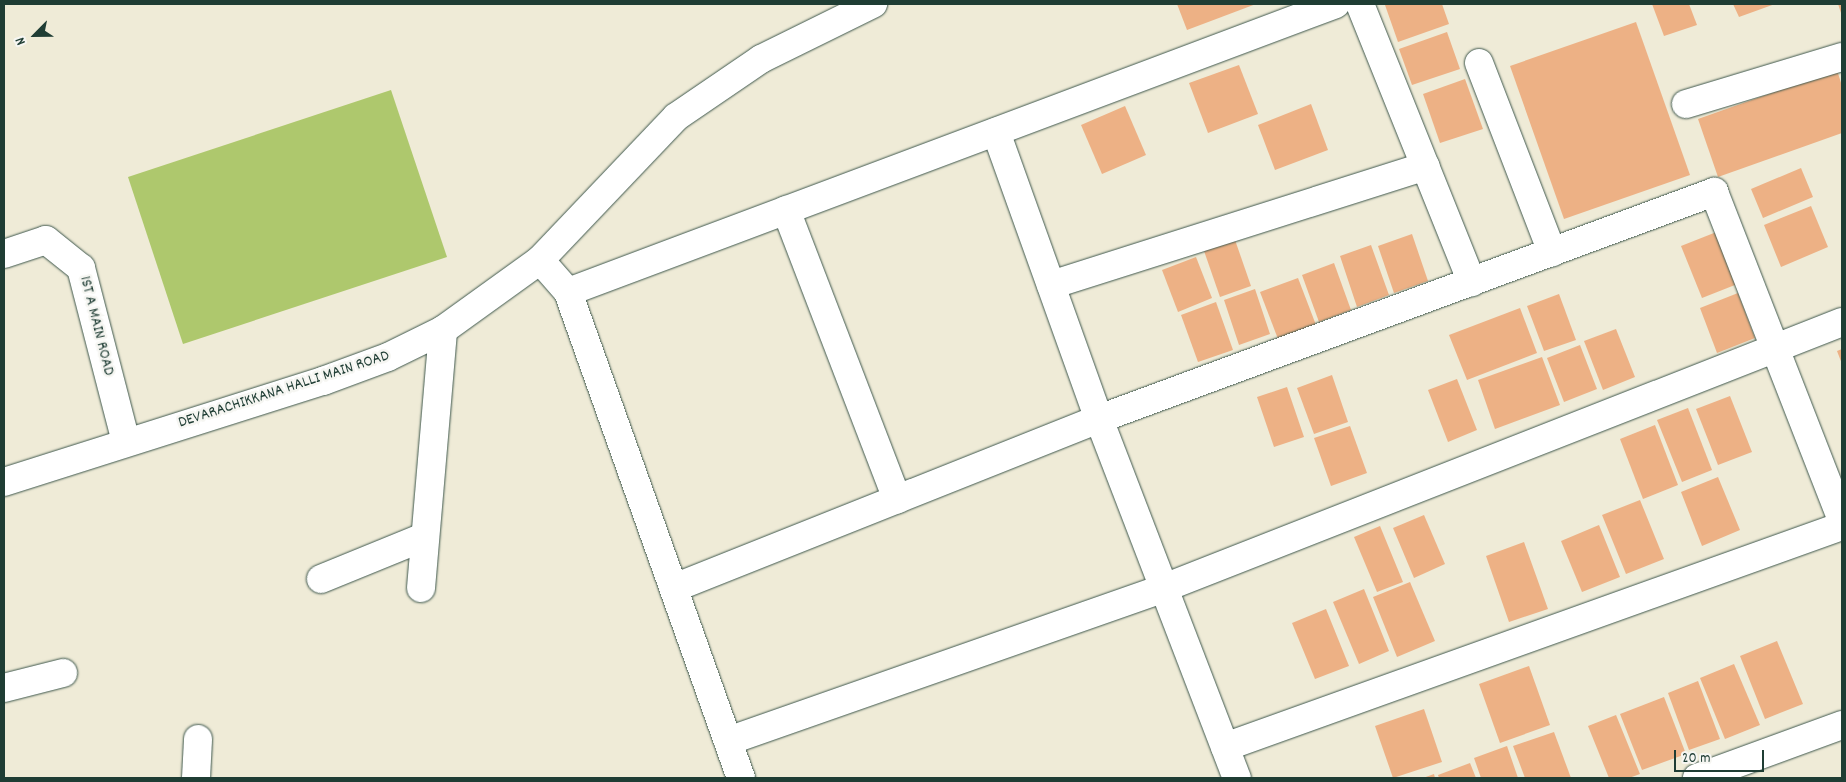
<!DOCTYPE html>
<style>
body{margin:0}
#map{position:relative;width:1846px;height:782px;overflow:hidden;background:#efebd7;font-family:Dekko,sans-serif}
div>[style]{position:absolute}
.green>*{inset:0;background:#aec86d}
.building>*{inset:0;background:#edb185}
.roads{filter:drop-shadow(0 0 1px #3e574c) drop-shadow(0 0 1px #3e574c)}
.minor>*{height:28px;margin:-14px;padding:0 14px;transform-origin:14px;border-radius:14px;background:#fff}
span{translate:-50% -50%;white-space:nowrap;text-align:center;line-height:1.15;-webkit-text-stroke:5px #f6f6f2;paint-order:stroke}
.street-label{font-size:16px;color:#1f3d34}
.frame{position:absolute;inset:0;border:5px solid #1f3d34;pointer-events:none}
.north{position:absolute;left:10px;top:10px;width:50px;height:50px;-webkit-text-stroke:4px #f6f6f2;paint-order:stroke;rotate:247deg;font-size:14px;font-weight:700;line-height:20px;text-align:center;color:#1f3d34}
.north::after{content:'';display:block;margin:auto;width:18px;height:22px;background:#1f3d34;clip-path:polygon(50% 0,100% 100%,50% 72%,0 100%)}
.scale{position:absolute;left:1674px;top:750px;width:90px;height:22px;box-sizing:border-box;border:2px solid #1f3d34;border-top:0;padding-left:6px;font-size:15px;line-height:18px;white-space:nowrap;color:#1f3d34;-webkit-text-stroke:4px #f6f6f2;paint-order:stroke}
</style>
<div id="map">
<div class="green">
<div style="clip-path:polygon(391px 90px,447px 257px,183px 344px,128px 177px)"></div>
</div>
<div class="building">
<div style="clip-path:polygon(1177px 4px,1256px 4px,1187px 30px)"></div>
<div style="clip-path:polygon(1390px 4px,1442px 4px,1449px 24px,1398px 42px,1385px 5px)"></div>
<div style="clip-path:polygon(1652px 4px,1689px 4px,1697px 25px,1664px 36px)"></div>
<div style="clip-path:polygon(1733px 4px,1775px 4px,1739px 17px)"></div>
<div style="clip-path:polygon(1838px 4px,1842px 4px,1842px 16px)"></div>
<div style="clip-path:polygon(1636px 22px,1690px 175px,1564px 219px,1510px 66px)"></div>
<div style="clip-path:polygon(1447px 32px,1460px 69px,1412px 85px,1399px 49px)"></div>
<div style="clip-path:polygon(1239px 65px,1258px 114px,1208px 133px,1189px 83px)"></div>
<div style="clip-path:polygon(1837px 70px,1842px 86px,1842px 133px,1718px 177px,1698px 119px)"></div>
<div style="clip-path:polygon(1465px 79px,1483px 129px,1440px 143px,1423px 94px)"></div>
<div style="clip-path:polygon(1311px 104px,1328px 150px,1275px 170px,1258px 125px)"></div>
<div style="clip-path:polygon(1125px 106px,1146px 155px,1102px 174px,1081px 125px)"></div>
<div style="clip-path:polygon(1801px 168px,1813px 197px,1763px 218px,1751px 189px)"></div>
<div style="clip-path:polygon(1811px 206px,1828px 247px,1781px 267px,1764px 225px)"></div>
<div style="clip-path:polygon(1719px 231px,1740px 283px,1702px 298px,1681px 246px)"></div>
<div style="clip-path:polygon(1412px 234px,1428px 281px,1394px 293px,1378px 246px)"></div>
<div style="clip-path:polygon(1234px 237px,1251px 286px,1220px 297px,1203px 248px)"></div>
<div style="clip-path:polygon(1371px 245px,1389px 295px,1357px 307px,1340px 256px)"></div>
<div style="clip-path:polygon(1196px 257px,1212px 298px,1178px 312px,1162px 270px)"></div>
<div style="clip-path:polygon(1334px 263px,1351px 310px,1319px 322px,1302px 275px)"></div>
<div style="clip-path:polygon(1298px 278px,1316px 325px,1278px 339px,1260px 292px)"></div>
<div style="clip-path:polygon(1255px 289px,1270px 334px,1239px 345px,1224px 300px)"></div>
<div style="clip-path:polygon(1738px 293px,1755px 338px,1717px 353px,1700px 308px)"></div>
<div style="clip-path:polygon(1559px 294px,1576px 340px,1544px 351px,1527px 306px)"></div>
<div style="clip-path:polygon(1216px 302px,1233px 350px,1198px 362px,1181px 315px)"></div>
<div style="clip-path:polygon(1520px 308px,1537px 353px,1467px 380px,1449px 335px)"></div>
<div style="clip-path:polygon(1616px 329px,1635px 377px,1603px 390px,1584px 341px)"></div>
<div style="clip-path:polygon(1580px 345px,1597px 389px,1564px 402px,1547px 358px)"></div>
<div style="clip-path:polygon(1842px 349px,1842px 364px,1837px 351px)"></div>
<div style="clip-path:polygon(1542px 357px,1560px 405px,1495px 429px,1478px 380px)"></div>
<div style="clip-path:polygon(1332px 375px,1348px 422px,1314px 434px,1297px 388px)"></div>
<div style="clip-path:polygon(1457px 379px,1477px 430px,1448px 442px,1428px 390px)"></div>
<div style="clip-path:polygon(1287px 387px,1304px 437px,1274px 447px,1257px 397px)"></div>
<div style="clip-path:polygon(1730px 396px,1752px 452px,1718px 465px,1696px 409px)"></div>
<div style="clip-path:polygon(1688px 408px,1712px 470px,1682px 482px,1657px 420px)"></div>
<div style="clip-path:polygon(1655px 425px,1678px 485px,1643px 499px,1620px 439px)"></div>
<div style="clip-path:polygon(1350px 426px,1367px 473px,1331px 486px,1314px 438px)"></div>
<div style="clip-path:polygon(1718px 477px,1740px 530px,1702px 546px,1681px 492px)"></div>
<div style="clip-path:polygon(1640px 500px,1664px 559px,1626px 574px,1602px 515px)"></div>
<div style="clip-path:polygon(1424px 515px,1445px 564px,1414px 578px,1393px 528px)"></div>
<div style="clip-path:polygon(1599px 525px,1620px 577px,1582px 592px,1561px 541px)"></div>
<div style="clip-path:polygon(1380px 526px,1403px 582px,1377px 592px,1354px 537px)"></div>
<div style="clip-path:polygon(1524px 542px,1548px 609px,1509px 622px,1486px 556px)"></div>
<div style="clip-path:polygon(1410px 582px,1435px 641px,1397px 657px,1373px 597px)"></div>
<div style="clip-path:polygon(1364px 589px,1389px 651px,1359px 664px,1333px 602px)"></div>
<div style="clip-path:polygon(1326px 609px,1349px 666px,1315px 679px,1292px 623px)"></div>
<div style="clip-path:polygon(1777px 641px,1803px 704px,1765px 719px,1740px 656px)"></div>
<div style="clip-path:polygon(1734px 664px,1760px 725px,1725px 739px,1700px 678px)"></div>
<div style="clip-path:polygon(1529px 666px,1550px 725px,1500px 743px,1479px 684px)"></div>
<div style="clip-path:polygon(1698px 681px,1720px 739px,1689px 750px,1668px 693px)"></div>
<div style="clip-path:polygon(1664px 697px,1686px 754px,1642px 770px,1620px 714px)"></div>
<div style="clip-path:polygon(1424px 709px,1442px 762px,1393px 778px,1375px 726px)"></div>
<div style="clip-path:polygon(1616px 715px,1640px 774px,1629px 778px,1609px 778px,1588px 726px)"></div>
<div style="clip-path:polygon(1554px 732px,1571px 778px,1525px 778px,1513px 746px)"></div>
<div style="clip-path:polygon(1507px 746px,1518px 778px,1481px 778px,1474px 758px)"></div>
<div style="clip-path:polygon(1470px 763px,1476px 778px,1439px 778px,1438px 775px)"></div>
<div style="clip-path:polygon(1434px 774px,1435px 778px,1423px 778px)"></div>
</div>
<div class="roads">
<div class="minor">
<div style="left:1360px;top:4px;width:300px;rotate:68.1deg"></div>
<div style="left:1479px;top:63px;width:203px;rotate:68.9deg"></div>
<div style="left:1686px;top:104px;width:163px;rotate:-16.8deg"></div>
<div style="left:996px;top:132px;width:305px;rotate:70.3deg"></div>
<div style="left:1099px;top:419px;width:385px;rotate:69deg"></div>
<div style="left:786px;top:210px;width:310px;rotate:69deg"></div>
<div style="left:4px;top:254px;width:44px;rotate:-18.4deg"></div>
<div style="left:46px;top:240px;width:45px;rotate:38.7deg"></div>
<div style="left:81px;top:268px;width:180px;rotate:75.5deg"></div>
<div style="left:540px;top:260px;width:43px;rotate:48.8deg"></div>
<div style="left:568px;top:292px;width:516px;rotate:70.41deg"></div>
<div style="left:1051px;top:285px;width:393px;rotate:-17.6deg"></div>
<div style="left:568px;top:292px;width:820px;rotate:-20.56deg"></div>
<div style="left:4px;top:482px;width:335px;rotate:-17.6deg"></div>
<div style="left:323px;top:381px;width:69px;rotate:-20.3deg"></div>
<div style="left:388px;top:357px;width:61px;rotate:-26.1deg"></div>
<div style="left:443px;top:330px;width:120px;rotate:-35.8deg"></div>
<div style="left:540px;top:260px;width:197px;rotate:-46.4deg"></div>
<div style="left:676px;top:117px;width:103px;rotate:-34.3deg"></div>
<div style="left:761px;top:59px;width:125px;rotate:-26.2deg"></div>
<div style="left:321px;top:579px;width:111px;rotate:-22.2deg"></div>
<div style="left:421px;top:588px;width:259px;rotate:-85.1deg"></div>
<div style="left:674px;top:588px;width:457px;rotate:-21.7deg"></div>
<div style="left:1099px;top:419px;width:656px;rotate:-20.26deg"></div>
<div style="left:1714px;top:192px;width:353px;rotate:68.7deg"></div>
<div style="left:4px;top:688px;width:61px;rotate:-14.3deg"></div>
<div style="left:728px;top:741px;width:462px;rotate:-19.3deg"></div>
<div style="left:1164px;top:588px;width:728px;rotate:-21.42deg"></div>
<div style="left:1225px;top:747px;width:655px;rotate:-19.71deg"></div>
<div style="left:196px;top:778px;width:39px;rotate:-87deg"></div>
<div style="left:1697px;top:778px;width:154px;rotate:-20.1deg"></div>
</div>
</div>
<div class="street-label">
<span style="left:96px;top:326px;rotate:76deg">1ST A MAIN ROAD</span>
<span style="left:284px;top:390px;rotate:-18deg">DEVARACHIKKANA HALLI MAIN ROAD</span>
</div>
<div class="frame"></div>
<div class="north">N</div>
<div class="scale">20 m</div>
</div>
